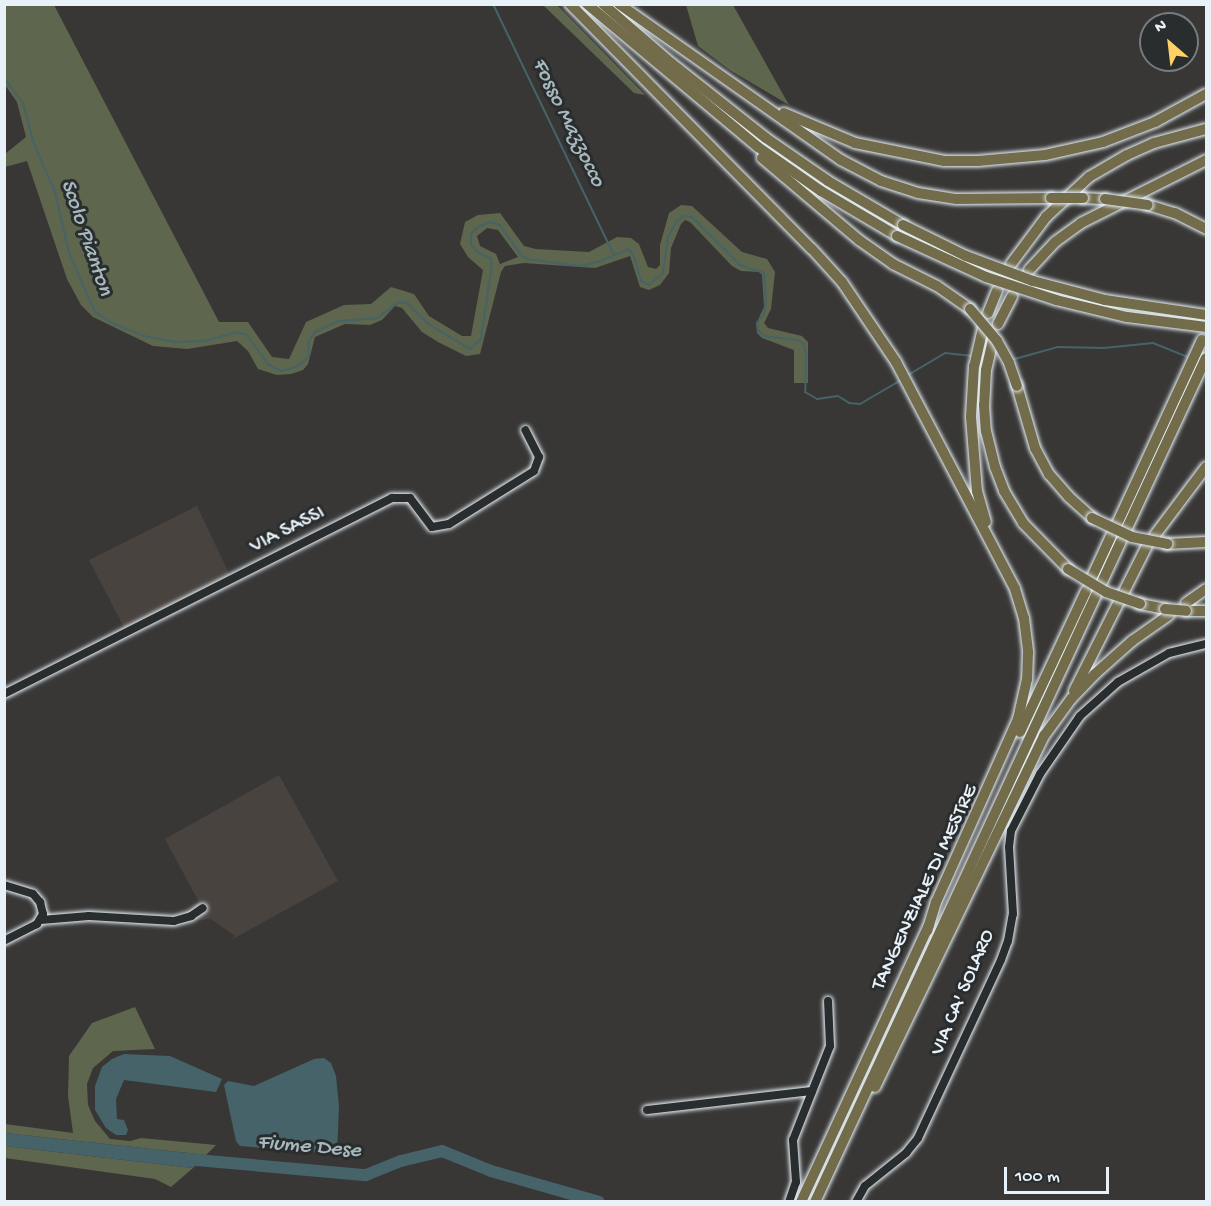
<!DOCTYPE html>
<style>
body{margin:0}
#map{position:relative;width:1211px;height:1206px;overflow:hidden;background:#383736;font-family:"Gochi Hand",sans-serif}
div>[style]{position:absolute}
.built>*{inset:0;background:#494340}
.green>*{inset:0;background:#5e664d}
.water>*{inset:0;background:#456368}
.stream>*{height:2px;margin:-1px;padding:0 1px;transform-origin:1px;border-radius:1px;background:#456368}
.river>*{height:12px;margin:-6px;padding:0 6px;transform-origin:6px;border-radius:6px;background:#456368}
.roads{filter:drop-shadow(0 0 2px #e8f1f8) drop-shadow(0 0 2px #e8f1f8)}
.minor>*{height:8px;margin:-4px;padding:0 4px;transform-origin:4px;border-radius:4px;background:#2a2d2e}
.highway>*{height:10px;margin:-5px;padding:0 5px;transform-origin:5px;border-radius:5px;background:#726c4b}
.bridges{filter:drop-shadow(0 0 2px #e8f1f8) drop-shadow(0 0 2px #e8f1f8)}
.highway-bridge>*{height:10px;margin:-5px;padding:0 5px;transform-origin:5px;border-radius:5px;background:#726c4b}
span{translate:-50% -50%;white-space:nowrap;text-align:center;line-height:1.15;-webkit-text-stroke:6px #2a2d2e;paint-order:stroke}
.street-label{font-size:21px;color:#e8f1f8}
.water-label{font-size:22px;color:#a7b8be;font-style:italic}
.frame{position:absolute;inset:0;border:6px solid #e8f1f8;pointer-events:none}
.north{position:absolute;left:1139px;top:12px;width:60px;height:60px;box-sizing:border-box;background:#2a2d2e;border:2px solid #767b7f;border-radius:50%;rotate:332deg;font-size:16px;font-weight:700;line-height:24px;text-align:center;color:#e8f1f8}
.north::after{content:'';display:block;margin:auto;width:21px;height:27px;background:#ffd166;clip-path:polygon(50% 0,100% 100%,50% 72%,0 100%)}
.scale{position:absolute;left:1004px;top:1167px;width:105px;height:27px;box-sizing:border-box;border:3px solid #e8f1f8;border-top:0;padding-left:8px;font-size:18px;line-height:21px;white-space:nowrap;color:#e8f1f8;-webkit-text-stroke:4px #2a2d2e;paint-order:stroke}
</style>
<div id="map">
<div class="built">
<div style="clip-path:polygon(197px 506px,232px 580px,126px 631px,89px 560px)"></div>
<div style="clip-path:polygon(279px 775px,338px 881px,231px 940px,235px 936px,211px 919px,182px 921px,183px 917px,199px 902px,165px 839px)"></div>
</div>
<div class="green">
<div style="clip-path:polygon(evenodd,5px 4px,54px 5px,219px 322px,248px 322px,272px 357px,289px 359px,306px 322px,344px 305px,371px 304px,391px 287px,414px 294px,429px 316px,462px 336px,471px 336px,483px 270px,468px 257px,460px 244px,465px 222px,478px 215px,500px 213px,524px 246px,536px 249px,589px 252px,617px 237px,631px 238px,639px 244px,648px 267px,656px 269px,660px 265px,660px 245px,669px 213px,681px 205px,692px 206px,742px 252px,767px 259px,775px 272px,771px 309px,764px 323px,768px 328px,802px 336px,808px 342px,808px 383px,794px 383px,794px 350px,762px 338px,757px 333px,756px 324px,764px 307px,762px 275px,759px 272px,741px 271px,732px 266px,690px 222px,685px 220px,681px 224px,671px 248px,669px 273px,660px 285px,649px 290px,640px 287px,630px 256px,595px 268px,524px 263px,505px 266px,501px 272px,480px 354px,466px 356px,438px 342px,422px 332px,402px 308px,395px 306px,382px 320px,370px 325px,345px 324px,315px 337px,308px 364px,303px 370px,291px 374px,277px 375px,258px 369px,248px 351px,237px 341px,187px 349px,153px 346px,93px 317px,81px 305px,67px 279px,27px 161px,5px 167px,5px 154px,26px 137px,17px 102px,5px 85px,5px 4px,487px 228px,498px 230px,518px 257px,500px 264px,496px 254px,480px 246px,477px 236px,487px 228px)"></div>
<div style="clip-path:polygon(543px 5px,557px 5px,645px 95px,634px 93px)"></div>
<div style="clip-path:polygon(686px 5px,733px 5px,789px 105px,730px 70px,698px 46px)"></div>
<div style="clip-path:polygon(135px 1007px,155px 1049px,113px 1051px,93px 1068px,87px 1084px,88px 1105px,95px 1121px,110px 1139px,130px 1141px,141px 1138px,216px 1145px,206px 1155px,5px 1133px,5px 1124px,73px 1133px,68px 1096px,69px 1056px,92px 1023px)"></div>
<div style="clip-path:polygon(5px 1146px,193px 1168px,171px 1187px,155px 1179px,5px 1158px)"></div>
</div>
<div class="water">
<div style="clip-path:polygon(124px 1054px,170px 1056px,222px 1079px,216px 1092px,124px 1080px,116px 1099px,117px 1119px,124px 1120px,128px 1130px,126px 1135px,116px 1135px,106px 1128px,95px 1110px,95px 1086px,102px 1067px,112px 1059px)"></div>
<div style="clip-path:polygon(324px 1058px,331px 1063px,336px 1076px,339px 1106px,337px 1154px,240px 1146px,236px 1141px,224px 1085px,228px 1081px,254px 1086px,314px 1059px)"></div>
<div style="clip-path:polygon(5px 1133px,206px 1155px,193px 1168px,5px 1146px)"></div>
</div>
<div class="stream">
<div style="left:493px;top:4px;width:276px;rotate:64.3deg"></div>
<div style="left:4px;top:78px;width:31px;rotate:53deg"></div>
<div style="left:23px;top:103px;width:42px;rotate:75deg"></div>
<div style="left:34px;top:144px;width:52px;rotate:66.4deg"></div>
<div style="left:55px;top:192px;width:63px;rotate:77.1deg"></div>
<div style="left:69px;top:253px;width:64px;rotate:66.2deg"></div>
<div style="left:95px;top:312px;width:20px;rotate:33deg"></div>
<div style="left:112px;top:323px;width:35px;rotate:22deg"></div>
<div style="left:144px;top:336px;width:33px;rotate:11deg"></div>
<div style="left:176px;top:342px;width:29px;rotate:-2deg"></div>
<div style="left:205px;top:341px;width:32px;rotate:-16deg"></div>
<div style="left:236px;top:332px;width:11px;rotate:15deg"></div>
<div style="left:247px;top:335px;width:36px;rotate:54deg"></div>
<div style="left:268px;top:364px;width:15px;rotate:28deg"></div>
<div style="left:281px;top:371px;width:16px;rotate:-15deg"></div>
<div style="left:296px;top:367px;width:16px;rotate:-38deg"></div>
<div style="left:309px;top:357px;width:14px;rotate:-94deg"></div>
<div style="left:308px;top:343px;width:13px;rotate:-58deg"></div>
<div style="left:315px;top:332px;width:25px;rotate:-26deg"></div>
<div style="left:338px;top:321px;width:39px;rotate:-4deg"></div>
<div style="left:377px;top:318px;width:27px;rotate:-36deg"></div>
<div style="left:399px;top:302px;width:8px;rotate:7deg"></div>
<div style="left:407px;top:303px;width:32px;rotate:44deg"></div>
<div style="left:430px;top:325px;width:47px;rotate:31deg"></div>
<div style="left:470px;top:349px;width:15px;rotate:-42deg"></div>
<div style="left:481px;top:339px;width:76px;rotate:-81.7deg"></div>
<div style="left:492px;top:264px;width:5px;rotate:-101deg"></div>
<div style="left:491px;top:259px;width:16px;rotate:-153deg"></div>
<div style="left:477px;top:252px;width:10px;rotate:-127deg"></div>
<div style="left:471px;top:244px;width:10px;rotate:-90deg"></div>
<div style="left:471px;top:234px;width:10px;rotate:-45deg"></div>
<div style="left:478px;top:227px;width:13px;rotate:-23deg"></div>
<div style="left:490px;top:222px;width:10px;rotate:17deg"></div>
<div style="left:500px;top:225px;width:37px;rotate:55deg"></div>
<div style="left:521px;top:255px;width:7px;rotate:34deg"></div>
<div style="left:527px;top:259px;width:53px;rotate:7.5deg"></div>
<div style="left:580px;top:266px;width:18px;rotate:-13deg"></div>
<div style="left:598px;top:262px;width:33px;rotate:-23deg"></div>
<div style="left:628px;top:249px;width:7px;rotate:45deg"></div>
<div style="left:633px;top:254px;width:28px;rotate:73deg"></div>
<div style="left:641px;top:281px;width:9px;rotate:27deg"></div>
<div style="left:649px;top:285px;width:18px;rotate:-41deg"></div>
<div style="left:663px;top:273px;width:36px;rotate:-82deg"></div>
<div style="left:668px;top:237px;width:18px;rotate:-61deg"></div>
<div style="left:677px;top:221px;width:8px;rotate:-40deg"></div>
<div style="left:683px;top:216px;width:9px;rotate:6deg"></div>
<div style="left:692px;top:217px;width:68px;rotate:45deg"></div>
<div style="left:740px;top:265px;width:25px;rotate:18deg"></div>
<div style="left:764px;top:273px;width:26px;rotate:86deg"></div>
<div style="left:766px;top:299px;width:15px;rotate:98deg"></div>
<div style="left:764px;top:314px;width:11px;rotate:128deg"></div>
<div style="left:757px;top:323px;width:7px;rotate:82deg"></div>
<div style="left:758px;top:330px;width:8px;rotate:45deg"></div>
<div style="left:764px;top:336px;width:34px;rotate:7deg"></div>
<div style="left:798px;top:340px;width:6px;rotate:31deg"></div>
<div style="left:803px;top:343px;width:10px;rotate:73deg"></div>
<div style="left:806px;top:353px;width:39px;rotate:91deg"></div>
<div style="left:805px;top:392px;width:14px;rotate:30deg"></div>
<div style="left:817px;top:399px;width:21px;rotate:-8deg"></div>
<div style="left:838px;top:396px;width:13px;rotate:32deg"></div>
<div style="left:849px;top:403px;width:11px;rotate:5deg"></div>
<div style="left:860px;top:404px;width:48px;rotate:-30.3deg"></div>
<div style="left:1011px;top:360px;width:49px;rotate:-15.5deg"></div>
<div style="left:1058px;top:347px;width:46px;rotate:1.2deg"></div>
<div style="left:1104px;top:348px;width:49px;rotate:-5.8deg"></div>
<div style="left:1153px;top:343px;width:37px;rotate:22deg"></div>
<div style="left:908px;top:375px;width:43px;rotate:-30.7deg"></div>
<div style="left:945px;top:353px;width:28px;rotate:6deg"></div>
</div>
<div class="river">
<div style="left:185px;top:1159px;width:182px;rotate:5.1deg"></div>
<div style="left:366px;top:1175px;width:38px;rotate:-22deg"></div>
<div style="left:401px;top:1161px;width:42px;rotate:-13.7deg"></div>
<div style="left:442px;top:1151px;width:53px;rotate:22.2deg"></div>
<div style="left:491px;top:1171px;width:112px;rotate:16deg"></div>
</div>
<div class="roads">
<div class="minor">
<div style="left:4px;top:694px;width:435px;rotate:-26.8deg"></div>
<div style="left:392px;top:498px;width:18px"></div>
<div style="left:410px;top:498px;width:36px;rotate:53deg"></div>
<div style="left:432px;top:527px;width:17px;rotate:-10deg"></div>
<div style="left:449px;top:524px;width:100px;rotate:-31.9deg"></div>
<div style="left:534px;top:471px;width:15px;rotate:-70deg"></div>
<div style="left:539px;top:457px;width:30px;rotate:-117deg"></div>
<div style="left:4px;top:885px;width:30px;rotate:17deg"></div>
<div style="left:33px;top:894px;width:11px;rotate:49deg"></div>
<div style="left:40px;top:902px;width:12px;rotate:76deg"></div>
<div style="left:43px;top:914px;width:12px;rotate:121deg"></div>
<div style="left:37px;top:924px;width:37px;rotate:153deg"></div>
<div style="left:41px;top:920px;width:48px;rotate:-4.8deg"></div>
<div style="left:89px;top:916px;width:85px;rotate:3.4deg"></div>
<div style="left:174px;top:921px;width:18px;rotate:-16deg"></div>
<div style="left:191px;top:916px;width:14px;rotate:-34deg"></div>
<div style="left:647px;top:1110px;width:166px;rotate:-6.6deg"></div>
<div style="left:789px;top:1202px;width:21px;rotate:-71deg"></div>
<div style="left:796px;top:1182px;width:42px;rotate:-94.1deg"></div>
<div style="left:793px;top:1140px;width:101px;rotate:-68.5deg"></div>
<div style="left:830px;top:1046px;width:45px;rotate:-92.5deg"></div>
<div style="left:856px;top:1202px;width:18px;rotate:-61deg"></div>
<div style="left:865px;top:1186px;width:53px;rotate:-38.8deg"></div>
<div style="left:906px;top:1153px;width:19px;rotate:-51deg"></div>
<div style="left:918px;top:1138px;width:196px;rotate:-65deg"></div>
<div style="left:1001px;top:960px;width:20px;rotate:-70deg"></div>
<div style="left:1008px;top:941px;width:27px;rotate:-80deg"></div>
<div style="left:1013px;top:914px;width:67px;rotate:-93.4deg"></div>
<div style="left:1009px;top:847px;width:16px;rotate:-83deg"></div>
<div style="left:1011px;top:831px;width:64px;rotate:-63deg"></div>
<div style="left:1040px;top:774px;width:70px;rotate:-55.4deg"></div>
<div style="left:1080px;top:716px;width:51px;rotate:-41.8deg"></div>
<div style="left:1118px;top:682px;width:59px;rotate:-29.6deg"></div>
<div style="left:1169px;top:653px;width:38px;rotate:-14deg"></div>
</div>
<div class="highway">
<div style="left:570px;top:4px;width:344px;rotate:45.4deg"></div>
<div style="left:812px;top:249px;width:45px;rotate:47.7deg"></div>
<div style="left:842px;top:282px;width:97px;rotate:56deg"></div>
<div style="left:896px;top:362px;width:256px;rotate:62.3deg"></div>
<div style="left:1015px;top:589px;width:30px;rotate:73deg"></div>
<div style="left:1024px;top:618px;width:35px;rotate:83deg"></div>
<div style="left:1028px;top:653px;width:26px;rotate:92deg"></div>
<div style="left:1027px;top:679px;width:41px;rotate:102.7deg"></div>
<div style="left:1018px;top:719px;width:201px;rotate:114.1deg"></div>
<div style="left:936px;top:902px;width:30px;rotate:107deg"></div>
<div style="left:587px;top:4px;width:223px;rotate:39.9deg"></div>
<div style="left:758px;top:147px;width:77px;rotate:34.9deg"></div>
<div style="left:821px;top:191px;width:88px;rotate:30.6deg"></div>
<div style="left:603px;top:4px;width:90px;rotate:40.9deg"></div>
<div style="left:671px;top:63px;width:121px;rotate:38.3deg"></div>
<div style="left:766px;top:138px;width:75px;rotate:34.7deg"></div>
<div style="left:828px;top:181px;width:87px;rotate:30.4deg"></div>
<div style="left:619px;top:4px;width:271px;rotate:35.1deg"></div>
<div style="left:841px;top:160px;width:45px;rotate:27.7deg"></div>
<div style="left:881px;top:181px;width:39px;rotate:18deg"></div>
<div style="left:918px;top:193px;width:39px;rotate:9deg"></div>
<div style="left:957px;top:199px;width:94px;rotate:-0.6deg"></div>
<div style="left:784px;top:113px;width:77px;rotate:22.9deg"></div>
<div style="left:855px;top:143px;width:91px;rotate:11.4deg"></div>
<div style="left:944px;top:161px;width:34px"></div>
<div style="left:978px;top:161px;width:67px;rotate:-5.1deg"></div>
<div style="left:1045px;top:155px;width:59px;rotate:-12.6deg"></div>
<div style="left:1103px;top:142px;width:56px;rotate:-21deg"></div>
<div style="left:1155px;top:122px;width:58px;rotate:-28.8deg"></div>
<div style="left:762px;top:158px;width:127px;rotate:40.2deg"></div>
<div style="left:859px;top:240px;width:42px;rotate:35.2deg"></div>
<div style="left:893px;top:264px;width:49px;rotate:26.6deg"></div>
<div style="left:937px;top:286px;width:40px;rotate:34.9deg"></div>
<div style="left:1083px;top:198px;width:22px;rotate:3deg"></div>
<div style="left:1148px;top:205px;width:28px;rotate:17deg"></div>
<div style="left:1175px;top:213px;width:35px;rotate:27deg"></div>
<div style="left:1011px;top:264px;width:59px;rotate:-53.3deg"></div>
<div style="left:1046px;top:217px;width:59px;rotate:-42.9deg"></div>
<div style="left:1089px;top:177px;width:44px;rotate:-30.1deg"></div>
<div style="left:1127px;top:155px;width:30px;rotate:-24deg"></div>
<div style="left:1154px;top:143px;width:54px;rotate:-15.1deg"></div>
<div style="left:1029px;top:270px;width:38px;rotate:-47deg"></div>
<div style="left:1055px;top:242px;width:32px;rotate:-36deg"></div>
<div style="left:1081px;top:223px;width:140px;rotate:-26.7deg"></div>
<div style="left:988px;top:313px;width:24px;rotate:-68deg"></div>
<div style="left:998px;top:324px;width:31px;rotate:-63deg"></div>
<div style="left:983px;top:328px;width:39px;rotate:103deg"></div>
<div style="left:974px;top:366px;width:51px;rotate:93.4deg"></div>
<div style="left:971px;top:417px;width:74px;rotate:85.4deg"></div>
<div style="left:977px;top:491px;width:32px;rotate:74deg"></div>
<div style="left:993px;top:340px;width:31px;rotate:103deg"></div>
<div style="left:986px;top:370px;width:35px;rotate:93deg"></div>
<div style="left:984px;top:405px;width:26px;rotate:86deg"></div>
<div style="left:986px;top:431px;width:37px;rotate:76deg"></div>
<div style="left:995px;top:467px;width:26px;rotate:69deg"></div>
<div style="left:1004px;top:491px;width:37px;rotate:59deg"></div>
<div style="left:1023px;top:523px;width:64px;rotate:45.6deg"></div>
<div style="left:1017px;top:386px;width:65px;rotate:73.8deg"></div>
<div style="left:1035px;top:448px;width:30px;rotate:62deg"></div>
<div style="left:1049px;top:474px;width:30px;rotate:49deg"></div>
<div style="left:1069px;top:497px;width:31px;rotate:42deg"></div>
<div style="left:1117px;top:524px;width:203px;rotate:-65.2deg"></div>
<div style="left:1127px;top:528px;width:187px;rotate:-65.1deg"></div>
<div style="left:1155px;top:535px;width:85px;rotate:-53.1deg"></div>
<div style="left:1167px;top:544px;width:39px;rotate:-3deg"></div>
<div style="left:1092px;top:577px;width:45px;rotate:-65.1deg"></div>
<div style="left:1102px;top:582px;width:45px;rotate:-65.1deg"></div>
<div style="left:1186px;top:603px;width:24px;rotate:-35deg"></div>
<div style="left:1140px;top:604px;width:25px;rotate:11deg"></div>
<div style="left:1186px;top:611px;width:20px"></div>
<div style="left:1074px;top:691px;width:162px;rotate:-63.3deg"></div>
<div style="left:1020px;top:732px;width:156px;rotate:-64.9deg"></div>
<div style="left:875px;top:1087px;width:390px;rotate:-64.3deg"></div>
<div style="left:1044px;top:736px;width:46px;rotate:-53.9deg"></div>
<div style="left:1071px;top:699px;width:35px;rotate:-46deg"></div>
<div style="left:1095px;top:674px;width:50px;rotate:-41.7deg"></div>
<div style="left:1132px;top:641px;width:45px;rotate:-35.1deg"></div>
<div style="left:801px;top:1202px;width:305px;rotate:-65.2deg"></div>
<div style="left:815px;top:1202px;width:669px;rotate:-65.16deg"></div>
</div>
</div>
<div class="bridges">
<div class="highway-bridge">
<div style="left:1051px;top:198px;width:32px"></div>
<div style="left:1105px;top:199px;width:43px;rotate:7.9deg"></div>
<div style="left:903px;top:225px;width:70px;rotate:26.2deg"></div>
<div style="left:966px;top:256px;width:72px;rotate:20.5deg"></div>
<div style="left:1033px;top:281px;width:74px;rotate:14.8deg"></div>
<div style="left:1105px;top:300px;width:102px;rotate:8.4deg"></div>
<div style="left:897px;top:236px;width:98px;rotate:24.7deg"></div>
<div style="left:986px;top:277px;width:74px;rotate:18.2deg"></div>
<div style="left:1056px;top:300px;width:73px;rotate:13.5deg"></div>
<div style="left:1127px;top:317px;width:80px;rotate:7.2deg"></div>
<div style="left:970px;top:309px;width:42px;rotate:49.8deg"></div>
<div style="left:997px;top:341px;width:25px;rotate:61deg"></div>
<div style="left:1009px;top:363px;width:24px;rotate:71deg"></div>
<div style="left:1092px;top:518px;width:44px;rotate:25.4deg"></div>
<div style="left:1132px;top:537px;width:36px;rotate:11deg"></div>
<div style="left:1068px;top:569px;width:44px;rotate:31.2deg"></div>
<div style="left:1106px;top:592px;width:36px;rotate:19deg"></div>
<div style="left:1165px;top:609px;width:21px;rotate:5deg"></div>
</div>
</div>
<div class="street-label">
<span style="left:288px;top:531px;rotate:-27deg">VIA SASSI</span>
<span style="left:926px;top:888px;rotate:-65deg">TANGENZIALE DI MESTRE</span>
<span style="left:964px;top:993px;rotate:-67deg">VIA CA' SOLARO</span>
</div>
<div class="water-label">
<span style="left:567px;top:123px;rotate:64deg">Fosso Mazzocco</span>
<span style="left:85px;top:238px;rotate:71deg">Scolo Pianton</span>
<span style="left:309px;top:1148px;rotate:5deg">Fiume Dese</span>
</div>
<div class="frame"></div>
<div class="north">N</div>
<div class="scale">100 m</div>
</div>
